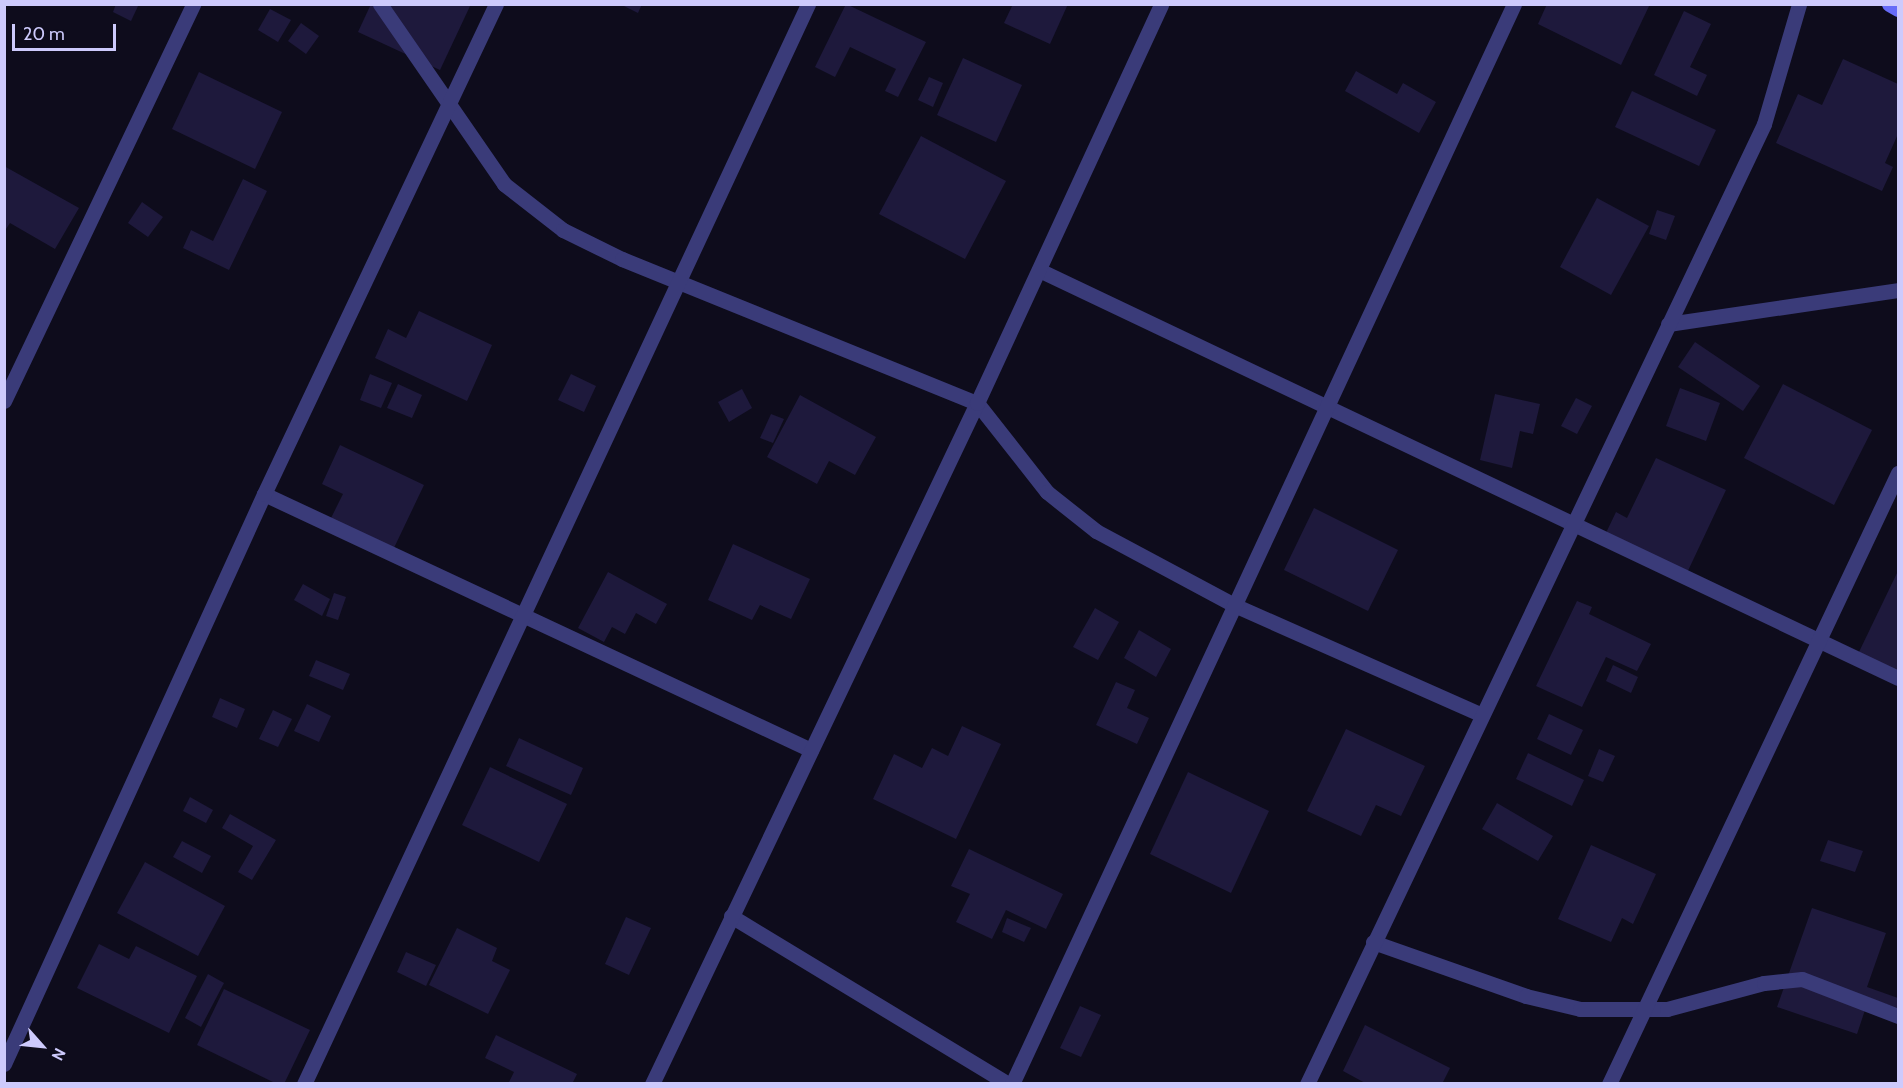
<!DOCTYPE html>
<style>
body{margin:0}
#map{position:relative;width:1903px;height:1088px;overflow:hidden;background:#0e0c1c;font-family:Cabin,sans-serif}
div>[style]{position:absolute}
.building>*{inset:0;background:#1e193c}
.street>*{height:15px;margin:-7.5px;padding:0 7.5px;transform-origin:7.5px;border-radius:7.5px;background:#3a3b79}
.secondary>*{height:15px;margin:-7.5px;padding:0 7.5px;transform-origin:7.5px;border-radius:7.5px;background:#666bf7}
span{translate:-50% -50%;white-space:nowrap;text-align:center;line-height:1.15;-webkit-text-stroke:5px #0e0c1c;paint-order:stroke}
.frame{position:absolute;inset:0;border:6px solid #cdcafc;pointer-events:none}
.north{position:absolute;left:12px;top:1016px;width:60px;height:60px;-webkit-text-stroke:4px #0e0c1c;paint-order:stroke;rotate:117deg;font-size:16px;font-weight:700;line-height:24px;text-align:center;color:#cdcafc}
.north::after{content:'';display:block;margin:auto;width:21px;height:27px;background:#cdcafc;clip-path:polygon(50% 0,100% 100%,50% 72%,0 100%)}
.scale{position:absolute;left:12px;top:24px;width:104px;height:27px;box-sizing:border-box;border:3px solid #cdcafc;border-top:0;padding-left:8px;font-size:18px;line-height:21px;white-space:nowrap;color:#cdcafc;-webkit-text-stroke:4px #0e0c1c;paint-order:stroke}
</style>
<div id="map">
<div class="building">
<div style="clip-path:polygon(116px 4px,139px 4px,131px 21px,113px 12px)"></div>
<div style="clip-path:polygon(371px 4px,471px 4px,440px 70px,358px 32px)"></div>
<div style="clip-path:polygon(620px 4px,642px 4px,638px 13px)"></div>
<div style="clip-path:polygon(846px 4px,926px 42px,898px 97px,885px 91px,896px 69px,850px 47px,835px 77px,815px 67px)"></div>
<div style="clip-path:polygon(1013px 4px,1068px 4px,1050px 44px,1004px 23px)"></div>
<div style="clip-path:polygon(1547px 4px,1650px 4px,1621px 65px,1538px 24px)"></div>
<div style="clip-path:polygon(270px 9px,291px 20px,278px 42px,258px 30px)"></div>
<div style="clip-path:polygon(1684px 11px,1711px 24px,1690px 67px,1707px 75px,1697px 96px,1654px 75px)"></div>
<div style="clip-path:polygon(301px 23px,319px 36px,306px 54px,288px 41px)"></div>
<div style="clip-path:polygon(963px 58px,1022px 85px,996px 142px,937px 115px)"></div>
<div style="clip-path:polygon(1843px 59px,1898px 84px,1898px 134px,1885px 163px,1893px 167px,1882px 191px,1776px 143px,1798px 94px,1822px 105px)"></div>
<div style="clip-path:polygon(1356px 71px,1397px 94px,1403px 83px,1436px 102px,1419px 133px,1345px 91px)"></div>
<div style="clip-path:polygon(199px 72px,282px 112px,255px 169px,172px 129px)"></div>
<div style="clip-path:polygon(929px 77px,943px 83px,933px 107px,918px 100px)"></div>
<div style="clip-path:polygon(1632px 91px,1716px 130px,1699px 166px,1615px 127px)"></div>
<div style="clip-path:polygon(921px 136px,1006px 181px,965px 259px,879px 214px)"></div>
<div style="clip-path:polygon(4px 166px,79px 208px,55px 249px,10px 223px,4px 232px)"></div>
<div style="clip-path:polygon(243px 179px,267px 191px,229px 270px,183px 248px,191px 230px,213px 241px)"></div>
<div style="clip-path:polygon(1597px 198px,1649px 226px,1611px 295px,1560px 267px)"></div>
<div style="clip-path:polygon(142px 202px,163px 217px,148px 237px,128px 223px)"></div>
<div style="clip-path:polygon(1657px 210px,1675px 216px,1666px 240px,1649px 234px)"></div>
<div style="clip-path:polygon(419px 311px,492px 345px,467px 401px,375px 358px,388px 329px,406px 338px)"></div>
<div style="clip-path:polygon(1695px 342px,1760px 386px,1743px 411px,1678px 367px)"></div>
<div style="clip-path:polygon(370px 374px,392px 383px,381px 408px,360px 400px)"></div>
<div style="clip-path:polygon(571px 374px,596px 386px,584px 412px,558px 400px)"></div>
<div style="clip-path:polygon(398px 384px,422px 395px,412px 418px,387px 408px)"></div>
<div style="clip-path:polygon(1783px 384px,1872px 430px,1834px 505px,1744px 458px)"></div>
<div style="clip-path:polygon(1680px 388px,1720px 403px,1706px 441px,1666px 426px)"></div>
<div style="clip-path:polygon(742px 389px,752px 408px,729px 422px,718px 402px)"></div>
<div style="clip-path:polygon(1495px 394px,1540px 404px,1533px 434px,1520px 431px,1512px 468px,1480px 460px)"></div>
<div style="clip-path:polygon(800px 395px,876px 437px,855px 475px,829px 461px,817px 484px,767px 457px)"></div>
<div style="clip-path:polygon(1576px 398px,1592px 406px,1577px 434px,1561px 426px)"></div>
<div style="clip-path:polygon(771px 414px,784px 419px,773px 443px,760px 438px)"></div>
<div style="clip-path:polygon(340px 445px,424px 485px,393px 550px,330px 520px,343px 494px,322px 484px)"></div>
<div style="clip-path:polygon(1656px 458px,1726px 490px,1686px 575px,1604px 537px,1616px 512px,1627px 518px)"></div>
<div style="clip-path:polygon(1314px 508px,1398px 550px,1368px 611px,1284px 570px)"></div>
<div style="clip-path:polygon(733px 544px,810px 579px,791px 619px,760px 605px,752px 620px,708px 600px)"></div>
<div style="clip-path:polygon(1898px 571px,1898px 673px,1858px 654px)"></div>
<div style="clip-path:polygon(608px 572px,667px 604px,656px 624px,636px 613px,625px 634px,612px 627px,604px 642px,578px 628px)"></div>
<div style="clip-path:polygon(303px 584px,330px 599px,322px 616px,294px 600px)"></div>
<div style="clip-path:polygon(334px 593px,346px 597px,338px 620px,326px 616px)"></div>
<div style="clip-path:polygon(1577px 601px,1592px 607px,1589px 614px,1651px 644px,1637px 671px,1606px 657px,1582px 707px,1536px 686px)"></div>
<div style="clip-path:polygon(1095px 608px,1119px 622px,1098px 660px,1073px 647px)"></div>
<div style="clip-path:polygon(1139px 630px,1171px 649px,1156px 677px,1124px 658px)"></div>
<div style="clip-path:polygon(316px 660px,350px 674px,343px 690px,309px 676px)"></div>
<div style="clip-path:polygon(1613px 665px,1638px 677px,1631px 693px,1606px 681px)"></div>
<div style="clip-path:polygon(1116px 682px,1135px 690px,1127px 708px,1149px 718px,1137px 744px,1096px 725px)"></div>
<div style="clip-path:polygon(220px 698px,245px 709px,237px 728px,212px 717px)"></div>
<div style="clip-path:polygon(307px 704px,331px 716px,319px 742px,294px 731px)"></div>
<div style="clip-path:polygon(273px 710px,292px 719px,278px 747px,259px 739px)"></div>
<div style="clip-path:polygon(1549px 714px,1583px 730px,1571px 755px,1537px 739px)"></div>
<div style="clip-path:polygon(962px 726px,1001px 744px,956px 839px,873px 799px,894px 754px,922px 768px,932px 748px,948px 756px)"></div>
<div style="clip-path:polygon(1346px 729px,1425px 766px,1401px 816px,1376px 805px,1361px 836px,1307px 811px)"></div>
<div style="clip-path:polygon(519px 738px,583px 768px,571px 795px,506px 766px)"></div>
<div style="clip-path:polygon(1599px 749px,1615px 756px,1603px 782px,1588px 776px)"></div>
<div style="clip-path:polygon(1528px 753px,1584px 780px,1572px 806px,1516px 779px)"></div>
<div style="clip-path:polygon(490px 767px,567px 804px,539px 862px,462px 825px)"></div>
<div style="clip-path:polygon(1188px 772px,1269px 811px,1231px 893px,1150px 854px)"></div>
<div style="clip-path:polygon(190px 797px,213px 810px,206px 823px,183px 811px)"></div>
<div style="clip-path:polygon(1497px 803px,1553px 836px,1538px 861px,1482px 829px)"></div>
<div style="clip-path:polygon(230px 814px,276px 840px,252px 880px,238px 872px,253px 846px,222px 828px)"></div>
<div style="clip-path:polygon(1828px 840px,1863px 851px,1855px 872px,1820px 861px)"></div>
<div style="clip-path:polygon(182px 841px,211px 856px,202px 873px,173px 857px)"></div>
<div style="clip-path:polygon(1591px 845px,1656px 874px,1633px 924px,1622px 918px,1611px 942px,1558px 919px)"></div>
<div style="clip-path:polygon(969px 849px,1063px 894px,1046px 929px,1006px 910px,992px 939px,956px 922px,970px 894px,951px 886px)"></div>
<div style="clip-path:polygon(145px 862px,225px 906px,198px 956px,117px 913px)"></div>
<div style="clip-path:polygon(1812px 908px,1886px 933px,1867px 987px,1898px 998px,1898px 1008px,1869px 998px,1857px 1034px,1777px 1007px)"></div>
<div style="clip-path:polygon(626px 917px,651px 928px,629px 975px,605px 964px)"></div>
<div style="clip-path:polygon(1007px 918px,1031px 928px,1024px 942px,1002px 932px)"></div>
<div style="clip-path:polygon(457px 928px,497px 948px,492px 961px,510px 970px,488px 1014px,429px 985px)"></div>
<div style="clip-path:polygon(99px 944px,129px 959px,136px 946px,197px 976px,169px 1033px,77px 988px)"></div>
<div style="clip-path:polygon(406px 952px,436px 965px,426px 986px,397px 972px)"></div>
<div style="clip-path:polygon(208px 974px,224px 983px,201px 1027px,185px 1018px)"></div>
<div style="clip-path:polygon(224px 989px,310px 1030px,284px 1084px,277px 1084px,197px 1045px)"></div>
<div style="clip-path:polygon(1080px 1006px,1101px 1015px,1081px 1057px,1060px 1048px)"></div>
<div style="clip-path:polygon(1365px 1025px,1450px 1068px,1442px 1084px,1367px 1084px,1343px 1071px)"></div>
<div style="clip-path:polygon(496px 1035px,577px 1074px,572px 1084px,508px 1084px,514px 1072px,485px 1058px)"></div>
</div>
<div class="street">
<div style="left:380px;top:4px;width:219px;rotate:55.4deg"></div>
<div style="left:504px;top:184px;width:75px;rotate:37.9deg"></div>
<div style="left:563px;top:230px;width:66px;rotate:26.2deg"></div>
<div style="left:622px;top:259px;width:383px;rotate:22.1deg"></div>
<div style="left:977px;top:403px;width:113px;rotate:51.8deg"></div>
<div style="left:1047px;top:492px;width:63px;rotate:38.5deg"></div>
<div style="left:1096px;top:531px;width:157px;rotate:28.2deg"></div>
<div style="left:1234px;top:605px;width:269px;rotate:23.9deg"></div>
<div style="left:1039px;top:270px;width:951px;rotate:25.41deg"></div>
<div style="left:1668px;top:324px;width:232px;rotate:-8.4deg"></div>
<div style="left:4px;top:401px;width:440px;rotate:-64.5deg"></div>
<div style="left:264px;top:494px;width:604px;rotate:25.08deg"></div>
<div style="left:731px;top:916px;width:324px;rotate:31.2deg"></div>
<div style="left:1373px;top:942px;width:162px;rotate:19.4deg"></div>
<div style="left:1526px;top:996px;width:56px;rotate:13.5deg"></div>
<div style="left:1580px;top:1009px;width:87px"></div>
<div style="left:1667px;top:1009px;width:100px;rotate:-15deg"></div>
<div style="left:1764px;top:983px;width:38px;rotate:-6deg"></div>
<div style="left:1802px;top:979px;width:103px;rotate:21.1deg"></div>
<div style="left:4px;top:1064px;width:626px;rotate:-65.48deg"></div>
<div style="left:264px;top:494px;width:542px;rotate:-64.66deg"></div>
<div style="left:304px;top:1084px;width:1192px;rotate:-64.98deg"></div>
<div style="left:652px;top:1084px;width:755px;rotate:-64.49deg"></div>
<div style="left:977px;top:403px;width:439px;rotate:-65.2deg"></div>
<div style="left:1012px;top:1084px;width:1191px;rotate:-65.07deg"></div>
<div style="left:1307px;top:1084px;width:1063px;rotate:-64.54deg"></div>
<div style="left:1764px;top:124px;width:125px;rotate:-73.7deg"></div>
<div style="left:1609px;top:1084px;width:676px;rotate:-64.69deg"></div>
</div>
<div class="secondary">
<div style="left:1889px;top:4px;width:10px;rotate:29deg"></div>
</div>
<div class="frame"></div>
<div class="north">N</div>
<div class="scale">20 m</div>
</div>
